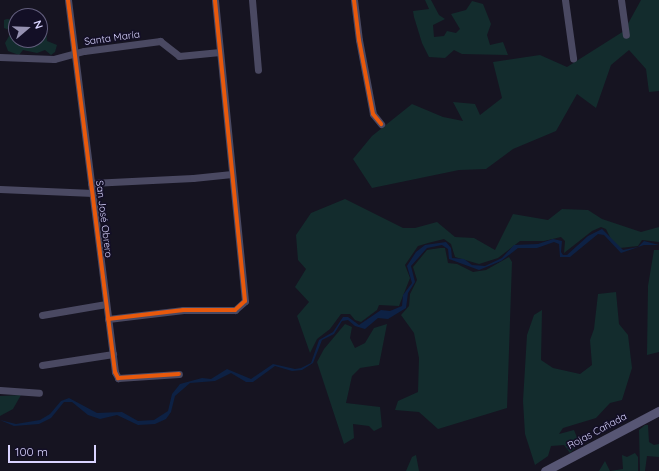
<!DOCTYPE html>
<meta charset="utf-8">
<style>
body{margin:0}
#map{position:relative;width:659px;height:471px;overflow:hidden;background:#161421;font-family:Quicksand,sans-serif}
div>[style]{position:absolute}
.green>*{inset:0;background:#132c2d}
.water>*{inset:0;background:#0d2144}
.minor>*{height:7px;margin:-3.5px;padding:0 3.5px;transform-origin:3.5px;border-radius:3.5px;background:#4a4962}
.secondary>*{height:9px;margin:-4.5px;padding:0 4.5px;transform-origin:4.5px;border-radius:4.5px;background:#575674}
.cycleway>*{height:4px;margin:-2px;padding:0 2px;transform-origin:2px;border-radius:2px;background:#e8590c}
span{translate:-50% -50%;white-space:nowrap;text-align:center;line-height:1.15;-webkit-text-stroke:3.5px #130f26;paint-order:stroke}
.street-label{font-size:10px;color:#d9d4ff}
.north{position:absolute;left:8px;top:8px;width:40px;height:40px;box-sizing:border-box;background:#130f26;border:1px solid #625e7d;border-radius:50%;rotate:71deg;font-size:11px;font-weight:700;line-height:16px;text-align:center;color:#d9d4ff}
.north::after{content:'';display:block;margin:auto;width:14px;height:18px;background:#9591b1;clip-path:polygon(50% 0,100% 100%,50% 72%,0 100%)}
.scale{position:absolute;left:8px;top:445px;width:88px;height:18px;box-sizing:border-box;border:2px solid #d9d4ff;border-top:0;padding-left:5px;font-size:12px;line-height:14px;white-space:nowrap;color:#d9d4ff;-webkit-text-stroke:3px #130f26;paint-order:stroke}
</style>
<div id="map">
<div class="green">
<div style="clip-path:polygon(425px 0,431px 0,439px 15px,445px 19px,433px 25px,434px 37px,444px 36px,447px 31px,456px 33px,460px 29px,451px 14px,466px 10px,472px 1px,483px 4px,491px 24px,487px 35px,490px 45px,503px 42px,508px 55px,462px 54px,454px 50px,445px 58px,429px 57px,422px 43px,414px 17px,413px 11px,429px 9px)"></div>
<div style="clip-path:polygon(641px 0,659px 0,659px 91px,649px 92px,646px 69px,629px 50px,611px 65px,596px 108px,577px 94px,556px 131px,513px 149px,486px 169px,459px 170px,372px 188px,353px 159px,372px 136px,412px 104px,443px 117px,463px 121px,453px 102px,475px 104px,480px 115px,502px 98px,493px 62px,540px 55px,567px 67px,624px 31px)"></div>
<div style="clip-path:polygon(7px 19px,16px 20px,16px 40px,40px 40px,41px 24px,46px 28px,47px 41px,57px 45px,55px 52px,51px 55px,45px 50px,37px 53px,23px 50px,19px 55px,8px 51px,5px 43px,12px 31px,4px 28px,4px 20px)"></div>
<div style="clip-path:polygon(345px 199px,403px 228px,415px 228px,437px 222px,455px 237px,474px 238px,495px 250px,513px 214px,548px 220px,562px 209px,588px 210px,602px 219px,641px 232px,659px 227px,659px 242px,642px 240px,638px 246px,620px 248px,611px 239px,606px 229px,601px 227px,592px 231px,564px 253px,565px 241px,561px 237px,544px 241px,520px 241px,498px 258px,479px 264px,455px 257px,451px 244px,444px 239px,428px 243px,418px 246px,405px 265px,410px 278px,399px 306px,379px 305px,377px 310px,361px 322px,355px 320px,350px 314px,341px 314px,330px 329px,317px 339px,310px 353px,297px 316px,309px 302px,295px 287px,306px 269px,298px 260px,296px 235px,311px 213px)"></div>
<div style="clip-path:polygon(440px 248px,445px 248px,448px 263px,457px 264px,473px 272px,486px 270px,509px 257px,512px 262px,507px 408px,438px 429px,419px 412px,395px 410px,398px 401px,418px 392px,419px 358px,414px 333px,401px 315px,409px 306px,410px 294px,417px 280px,413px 267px,427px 250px)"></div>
<div style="clip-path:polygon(654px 250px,659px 250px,659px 352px,647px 355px,648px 286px)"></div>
<div style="clip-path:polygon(616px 292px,619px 324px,628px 335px,632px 368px,622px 400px,610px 403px,596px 418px,563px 428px,559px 434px,574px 430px,578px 440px,576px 447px,570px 453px,564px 445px,551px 446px,548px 456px,535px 465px,525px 434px,523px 401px,527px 335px,534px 315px,542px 310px,541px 360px,553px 368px,580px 374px,592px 365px,590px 340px,594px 329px,598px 294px)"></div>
<div style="clip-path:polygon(345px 324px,352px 327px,350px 338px,355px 348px,365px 343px,374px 328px,387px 324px,379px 365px,360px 368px,352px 376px,346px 403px,380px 407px,382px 427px,374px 431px,369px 426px,353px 424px,354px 438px,344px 444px,317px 362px,324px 349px)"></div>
<div style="clip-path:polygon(21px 395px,13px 409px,0 416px,0 396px)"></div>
<div style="clip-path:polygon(645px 425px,648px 425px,649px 442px,654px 445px,659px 444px,659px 457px,647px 456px,645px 471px,640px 471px,639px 430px)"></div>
<div style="clip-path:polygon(635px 453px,638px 457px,638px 471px,599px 471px,605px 461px,610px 471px,623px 469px,622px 455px,627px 457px)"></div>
<div style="clip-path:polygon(416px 455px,419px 471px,406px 471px,412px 457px)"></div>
</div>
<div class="water">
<div style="clip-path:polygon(602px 229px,623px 250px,638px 247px,644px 241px,659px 245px,644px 245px,621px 253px,604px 235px,598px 234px,570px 257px,560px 257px,559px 244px,554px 242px,537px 248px,518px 248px,501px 261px,479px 270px,449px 259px,448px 249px,442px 245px,427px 248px,411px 266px,415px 282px,408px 293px,406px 308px,388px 319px,378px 318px,365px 329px,355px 326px,348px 320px,342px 321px,334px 334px,322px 340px,313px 363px,302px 370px,292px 371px,275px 366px,253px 382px,246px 382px,231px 373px,215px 381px,190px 383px,175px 396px,171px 412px,166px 419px,155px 424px,138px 425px,117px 415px,100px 419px,88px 415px,72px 402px,64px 402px,51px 418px,39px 424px,14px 426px,0 420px,16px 424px,40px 420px,50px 414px,61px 401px,69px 398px,97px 413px,122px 412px,138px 421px,154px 420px,168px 411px,172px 394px,180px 384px,202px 378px,211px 379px,227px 369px,251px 379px,273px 364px,295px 369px,301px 368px,311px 363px,319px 340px,333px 332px,343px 317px,348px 317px,359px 325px,381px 310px,390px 311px,402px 306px,403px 295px,412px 283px,407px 266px,416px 252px,425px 245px,446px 242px,451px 248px,452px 258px,464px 259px,472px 265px,485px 266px,502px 258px,514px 245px,538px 244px,553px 239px,562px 241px,561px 252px,563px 255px,567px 255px,588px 236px)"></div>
</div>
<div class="minor">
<div style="left:68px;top:0;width:375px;rotate:82.8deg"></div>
<div style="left:115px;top:372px;width:7px;rotate:63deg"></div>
<div style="left:118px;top:378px;width:61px;rotate:-3.8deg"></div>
<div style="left:252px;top:0;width:70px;rotate:85.1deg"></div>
<div style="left:354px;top:0;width:40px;rotate:82.9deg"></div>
<div style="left:359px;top:40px;width:75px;rotate:79.3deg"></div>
<div style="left:373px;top:114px;width:13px;rotate:51deg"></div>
<div style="left:565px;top:0;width:59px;rotate:82.1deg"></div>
<div style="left:621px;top:0;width:35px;rotate:82deg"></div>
<div style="left:0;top:57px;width:54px;rotate:2.1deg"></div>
<div style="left:54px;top:59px;width:31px;rotate:-15deg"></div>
<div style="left:84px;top:51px;width:77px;rotate:-7.5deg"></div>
<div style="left:160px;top:41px;width:24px;rotate:38deg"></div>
<div style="left:179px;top:56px;width:41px;rotate:-5.6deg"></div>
<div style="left:91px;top:183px;width:102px;rotate:-2.8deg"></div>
<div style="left:193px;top:178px;width:39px;rotate:-6deg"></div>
<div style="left:0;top:189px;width:93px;rotate:2.5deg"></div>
<div style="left:42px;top:315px;width:65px;rotate:-9.8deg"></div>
<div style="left:108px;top:319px;width:76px;rotate:-6.8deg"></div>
<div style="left:183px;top:310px;width:52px"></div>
<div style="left:235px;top:310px;width:13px;rotate:-42deg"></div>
<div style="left:245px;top:301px;width:302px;rotate:-95.7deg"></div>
<div style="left:42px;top:365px;width:72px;rotate:-8.8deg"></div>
<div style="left:0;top:390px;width:39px;rotate:4deg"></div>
</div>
<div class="secondary">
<div style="left:545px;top:471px;width:129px;rotate:-27.8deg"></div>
</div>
<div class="cycleway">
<div style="left:68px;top:0;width:375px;rotate:82.8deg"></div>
<div style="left:115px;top:372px;width:7px;rotate:63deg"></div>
<div style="left:118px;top:378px;width:61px;rotate:-3.8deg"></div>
<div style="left:354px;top:0;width:40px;rotate:82.9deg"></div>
<div style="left:359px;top:40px;width:75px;rotate:79.3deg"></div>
<div style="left:373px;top:114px;width:13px;rotate:51deg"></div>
<div style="left:108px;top:319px;width:76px;rotate:-6.8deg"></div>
<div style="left:183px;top:310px;width:52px"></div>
<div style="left:235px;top:310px;width:13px;rotate:-42deg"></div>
<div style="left:245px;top:301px;width:302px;rotate:-95.7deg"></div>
</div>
<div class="street-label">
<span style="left:112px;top:38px;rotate:-8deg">Santa María</span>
<span style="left:104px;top:219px;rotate:83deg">San José Obrero</span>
<span style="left:597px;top:431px;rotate:-28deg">Rojas Cañada</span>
</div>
<div class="north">N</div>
<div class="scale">100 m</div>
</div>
